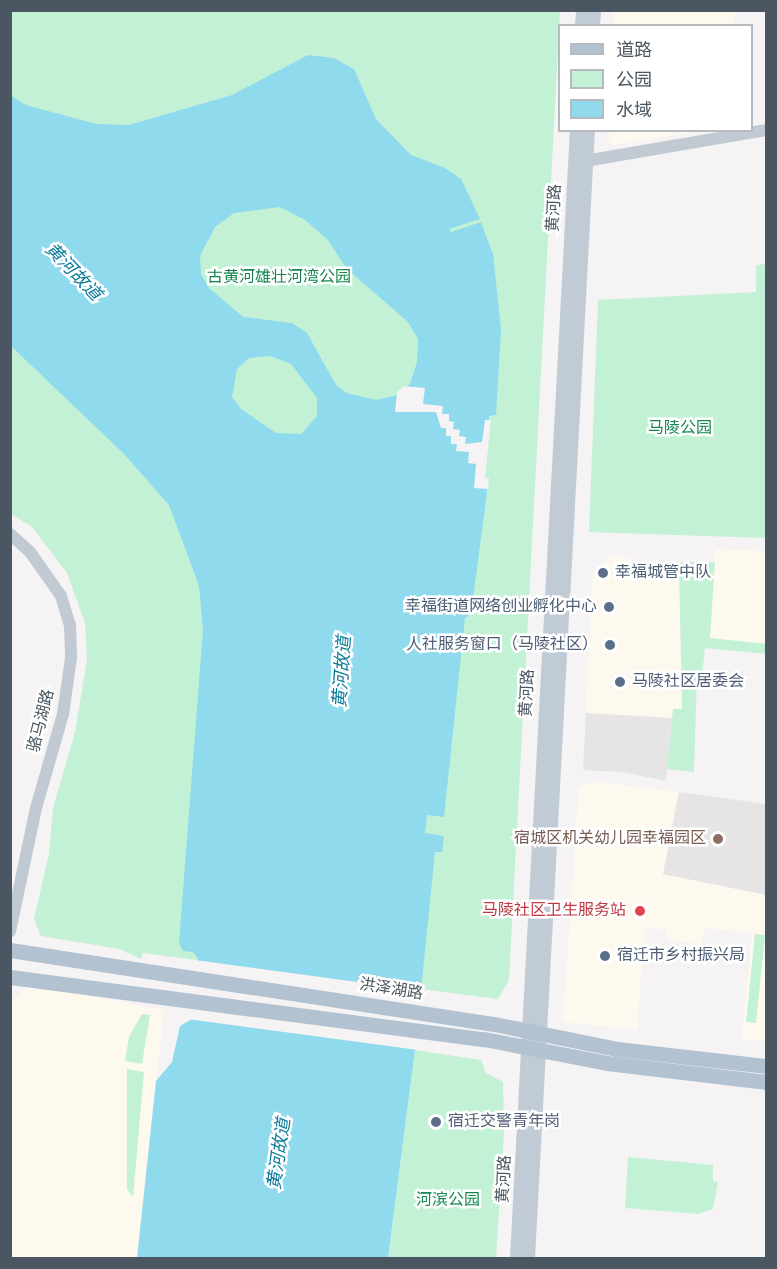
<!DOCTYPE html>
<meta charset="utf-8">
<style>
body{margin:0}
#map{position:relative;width:777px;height:1269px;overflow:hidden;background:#f5f3f3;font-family:Overpass,"Noto Sans SC",sans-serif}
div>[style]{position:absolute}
.commercial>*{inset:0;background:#fdf9ef}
.education>*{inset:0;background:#e6e4e5}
.green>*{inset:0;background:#c3f1d5}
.water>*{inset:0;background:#90daee}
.pier>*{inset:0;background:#f5f3f3}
.tertiary>*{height:12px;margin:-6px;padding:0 6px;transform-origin:6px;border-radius:6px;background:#c1cad2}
.secondary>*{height:14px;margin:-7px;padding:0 7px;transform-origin:7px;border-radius:7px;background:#c1cbd6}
.primary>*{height:15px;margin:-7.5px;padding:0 7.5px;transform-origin:7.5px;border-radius:7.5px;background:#b3c2d1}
.dots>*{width:16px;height:16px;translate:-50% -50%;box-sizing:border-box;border:3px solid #fff;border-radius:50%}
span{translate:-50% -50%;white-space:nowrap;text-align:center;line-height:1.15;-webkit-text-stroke:5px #fff;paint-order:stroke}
.street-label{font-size:16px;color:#4a5661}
.park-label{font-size:16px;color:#17864f}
.service-label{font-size:16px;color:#4e5e75}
.left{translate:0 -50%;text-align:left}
.right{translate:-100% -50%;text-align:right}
.education-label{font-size:16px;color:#785e54}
.health-label{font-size:16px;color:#be3a42}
.water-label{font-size:18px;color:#0c7c9b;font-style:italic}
.frame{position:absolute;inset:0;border:12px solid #4a5661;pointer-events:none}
.legend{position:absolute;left:558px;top:24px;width:195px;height:108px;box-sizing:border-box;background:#fff;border:2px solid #b7bbc0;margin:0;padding:8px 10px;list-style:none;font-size:18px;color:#4a5661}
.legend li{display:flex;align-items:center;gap:12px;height:30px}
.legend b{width:30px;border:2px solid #b7bbc0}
</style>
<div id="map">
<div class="commercial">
<div style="clip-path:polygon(614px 11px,735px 11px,734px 25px,613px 25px)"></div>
<div style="clip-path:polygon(609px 131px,609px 130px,700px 131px,614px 145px,608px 140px)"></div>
<div style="clip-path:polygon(715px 549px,766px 551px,766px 644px,709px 638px)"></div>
<div style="clip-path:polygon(607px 556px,630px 557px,637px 569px,679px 571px,682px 709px,673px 709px,672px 718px,586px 713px,593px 574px,601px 574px,602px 562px,606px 562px)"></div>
<div style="clip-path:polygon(597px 782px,679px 792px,663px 874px,766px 895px,766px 1042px,742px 1039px,752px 933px,704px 928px,701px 944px,666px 939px,667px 930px,645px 927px,637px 1030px,563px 1022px,579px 787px)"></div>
<div style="clip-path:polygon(29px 984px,164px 1010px,137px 1258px,11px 1258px,11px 1002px)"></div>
</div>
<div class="education">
<div style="clip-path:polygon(586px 713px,672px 718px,666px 781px,622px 772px,583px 770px)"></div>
<div style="clip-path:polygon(679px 792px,766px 804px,766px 895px,663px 874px)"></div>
</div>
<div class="green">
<div style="clip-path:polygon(11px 11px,560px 11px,509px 980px,498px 999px,143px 953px,141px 959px,120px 949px,41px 936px,34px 919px,49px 854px,53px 808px,75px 732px,87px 660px,85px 623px,67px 573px,32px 527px,11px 514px)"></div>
<div style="clip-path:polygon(766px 264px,766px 538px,589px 532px,598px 300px,756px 292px,756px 265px)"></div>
<div style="clip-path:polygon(679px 562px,715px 562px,710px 638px,766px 644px,766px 654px,705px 648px,702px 675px,697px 675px,694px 772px,667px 769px,673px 709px,682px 709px)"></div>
<div style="clip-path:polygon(755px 934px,765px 935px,756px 1023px,746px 1022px)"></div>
<div style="clip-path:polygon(142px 1014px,150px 1015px,142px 1064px,125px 1061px,129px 1037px)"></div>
<div style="clip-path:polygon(415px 1050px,481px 1060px,486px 1073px,503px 1082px,504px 1132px,496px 1258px,388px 1258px)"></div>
<div style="clip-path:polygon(127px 1069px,144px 1072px,133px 1197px,127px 1189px)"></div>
<div style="clip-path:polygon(628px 1157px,713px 1165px,713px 1181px,718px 1182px,713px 1209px,698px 1214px,625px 1208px)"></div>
</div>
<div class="water">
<div style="clip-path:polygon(evenodd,308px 55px,334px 58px,354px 69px,376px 119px,411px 155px,445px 168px,461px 179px,480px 219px,449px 229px,451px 232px,481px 222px,493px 254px,501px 329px,496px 415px,489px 416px,482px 480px,488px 481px,486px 500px,471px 614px,465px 618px,444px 817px,427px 815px,425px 833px,444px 836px,442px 852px,435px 852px,415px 1050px,388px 1258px,137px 1258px,156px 1081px,172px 1062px,180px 1026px,192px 1019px,198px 958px,193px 952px,183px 951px,179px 943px,203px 630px,199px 586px,169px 505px,124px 454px,11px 346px,10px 95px,26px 105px,96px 124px,129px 125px,232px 95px,308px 55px,280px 207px,305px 220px,327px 239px,347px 269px,408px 322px,418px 339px,417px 362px,410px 384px,398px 395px,376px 400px,347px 393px,336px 385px,307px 333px,292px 323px,243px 317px,209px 288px,201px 274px,200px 256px,215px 227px,234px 213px,280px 207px,308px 55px,270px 356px,291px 364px,317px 398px,317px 416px,301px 434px,276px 433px,241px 409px,232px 397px,237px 369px,249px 358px,270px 356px)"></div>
</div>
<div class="pier">
<div style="clip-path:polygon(404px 386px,425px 388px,423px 404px,443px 406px,442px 414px,449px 414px,449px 421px,454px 422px,453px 429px,460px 430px,459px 436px,466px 437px,465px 444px,482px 442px,485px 420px,491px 420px,485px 478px,489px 478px,488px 489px,474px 488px,476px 464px,468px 463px,469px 452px,456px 451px,457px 444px,451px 444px,451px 436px,446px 436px,446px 428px,441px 428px,436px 412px,395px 412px,397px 392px)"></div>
<div style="clip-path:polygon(195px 960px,424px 991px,418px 1050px,187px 1019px)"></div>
</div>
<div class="tertiary">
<div style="left:579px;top:162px;width:190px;rotate:-9.7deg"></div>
<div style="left:10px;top:534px;width:27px;rotate:42deg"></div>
<div style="left:30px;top:552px;width:54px;rotate:54.8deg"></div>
<div style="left:61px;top:596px;width:30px;rotate:73deg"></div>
<div style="left:70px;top:625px;width:33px;rotate:88deg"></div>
<div style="left:71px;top:658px;width:57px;rotate:98.1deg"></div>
<div style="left:63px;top:714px;width:98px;rotate:106deg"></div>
<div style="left:36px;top:808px;width:126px;rotate:101.9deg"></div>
</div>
<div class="secondary">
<div style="left:582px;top:26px;width:16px;rotate:-86deg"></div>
<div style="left:593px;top:26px;width:16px;rotate:-86deg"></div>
<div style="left:517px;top:1258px;width:1130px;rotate:-86.96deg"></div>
<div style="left:528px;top:1258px;width:1130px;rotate:-86.96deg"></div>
</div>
<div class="primary">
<div style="left:10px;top:950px;width:490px;rotate:8.7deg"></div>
<div style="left:494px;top:1024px;width:126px;rotate:11.5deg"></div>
<div style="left:617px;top:1049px;width:150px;rotate:6.5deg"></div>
<div style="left:10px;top:977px;width:478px;rotate:7.5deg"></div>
<div style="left:484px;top:1039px;width:125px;rotate:11deg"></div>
<div style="left:607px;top:1063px;width:160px;rotate:6.8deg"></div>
</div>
<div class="dots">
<div style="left:603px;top:573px;background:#5c6f8a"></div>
<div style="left:609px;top:607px;background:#5c6f8a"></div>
<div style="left:610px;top:645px;background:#5c6f8a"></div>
<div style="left:620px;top:682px;background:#5c6f8a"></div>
<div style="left:718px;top:839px;background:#8d6e63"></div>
<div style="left:640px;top:911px;background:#e0444e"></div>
<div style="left:605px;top:956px;background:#5c6f8a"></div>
<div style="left:436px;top:1122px;background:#5c6f8a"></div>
</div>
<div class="street-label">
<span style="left:555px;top:208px;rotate:-87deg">黄河路</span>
<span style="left:528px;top:693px;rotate:-87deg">黄河路</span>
<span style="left:42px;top:721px;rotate:-76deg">骆马湖路</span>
<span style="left:391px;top:990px;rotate:9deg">洪泽湖路</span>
<span style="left:505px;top:1179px;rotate:-87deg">黄河路</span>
</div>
<div class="park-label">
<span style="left:279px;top:278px">古黄河雄壮河湾公园</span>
<span style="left:680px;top:429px">马陵公园</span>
<span style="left:448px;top:1201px">河滨公园</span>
</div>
<div class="service-label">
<span class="left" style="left:615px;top:573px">幸福城管中队</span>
<span class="right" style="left:597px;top:607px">幸福街道网络创业孵化中心</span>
<span class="right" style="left:598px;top:645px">人社服务窗口（马陵社区）</span>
<span class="left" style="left:632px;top:682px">马陵社区居委会</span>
<span class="left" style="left:617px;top:956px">宿迁市乡村振兴局</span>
<span class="left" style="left:448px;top:1122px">宿迁交警青年岗</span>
</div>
<div class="education-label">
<span class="right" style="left:706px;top:839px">宿城区机关幼儿园幸福园区</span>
</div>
<div class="health-label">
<span class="right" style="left:626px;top:911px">马陵社区卫生服务站</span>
</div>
<div class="water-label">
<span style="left:72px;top:273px;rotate:46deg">黄河故道</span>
<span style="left:344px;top:672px;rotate:-86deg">黄河故道</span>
<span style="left:281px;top:1154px;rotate:-82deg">黄河故道</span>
</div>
<div class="frame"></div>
<ul class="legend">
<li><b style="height:8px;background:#b3c2d1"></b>道路</li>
<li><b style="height:16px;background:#c3f1d5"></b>公园</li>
<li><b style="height:16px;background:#90daee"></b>水域</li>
</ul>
</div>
